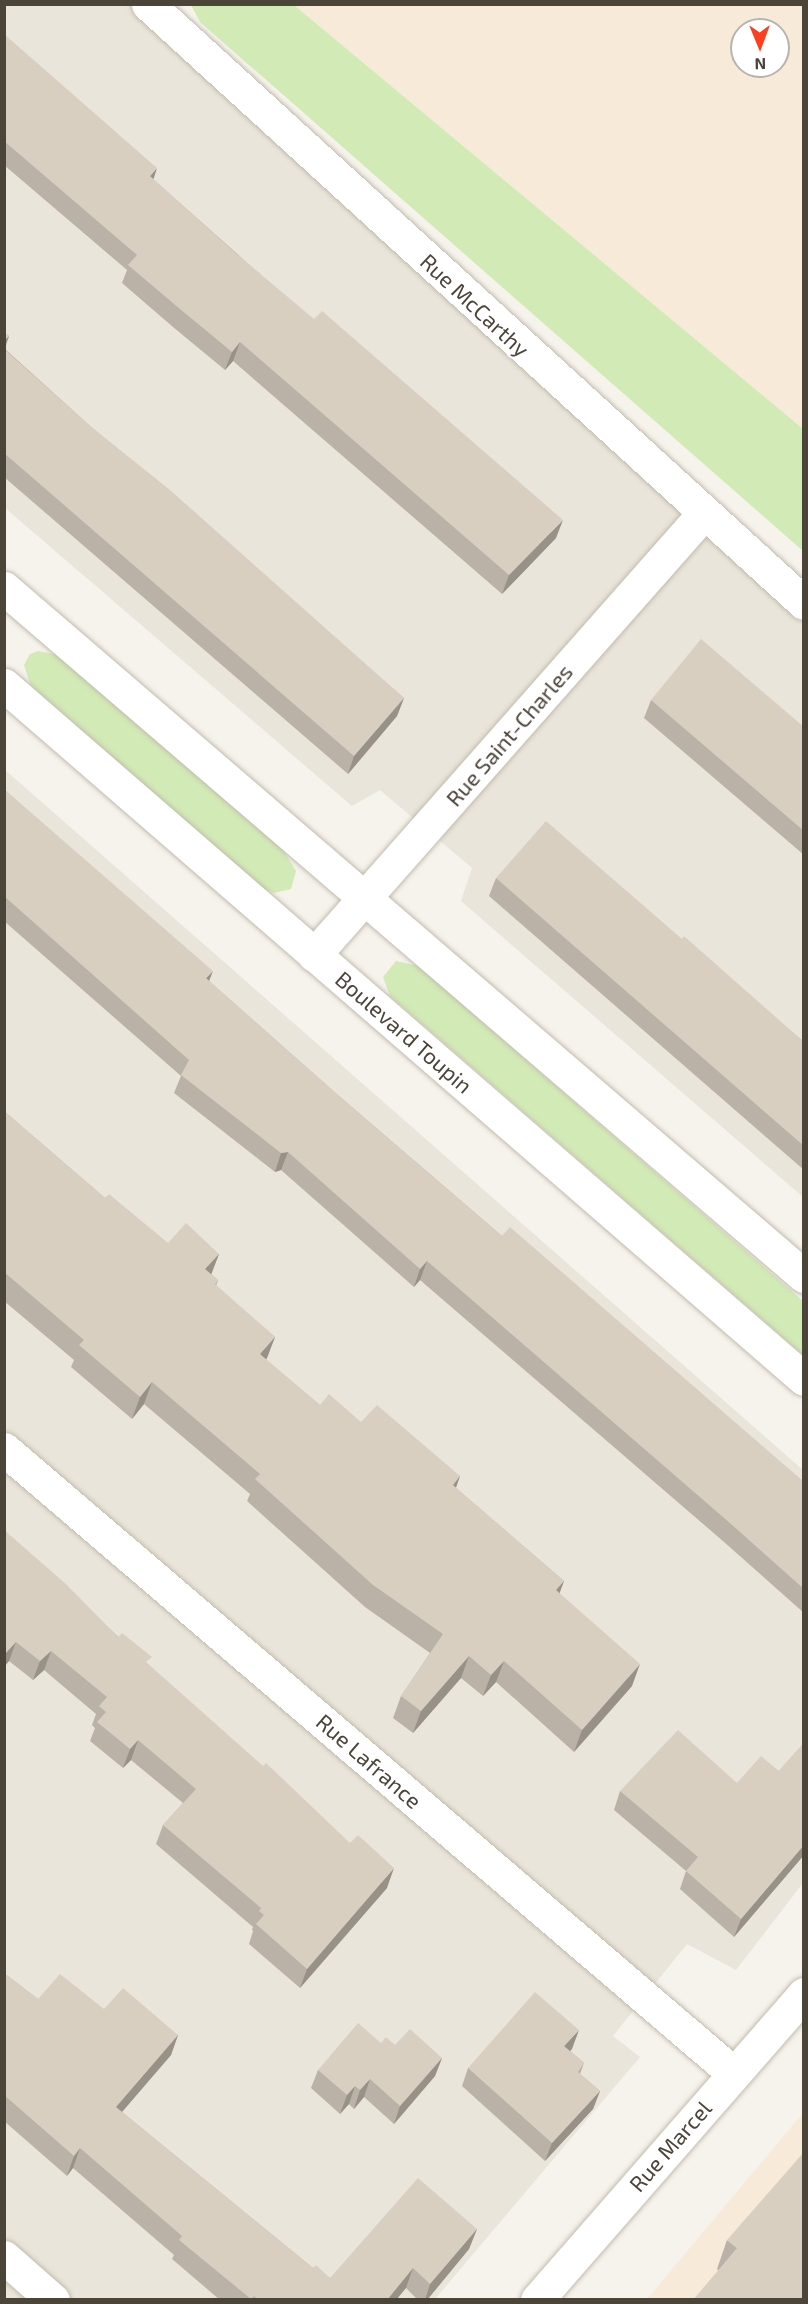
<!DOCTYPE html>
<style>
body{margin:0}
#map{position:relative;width:808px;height:2304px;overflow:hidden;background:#f6f3ec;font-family:"Exo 2",sans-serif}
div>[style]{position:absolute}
.residential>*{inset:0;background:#eae5da}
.commercial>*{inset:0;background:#f7ead8}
.green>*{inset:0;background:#d2eab5}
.roads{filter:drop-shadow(0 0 2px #c2bbae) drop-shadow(0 0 2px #c2bbae)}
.minor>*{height:33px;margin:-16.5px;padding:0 16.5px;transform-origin:16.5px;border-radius:16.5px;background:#fff}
.tertiary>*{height:33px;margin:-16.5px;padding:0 16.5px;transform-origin:16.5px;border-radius:16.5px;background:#fff}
.wall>*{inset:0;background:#bab2a6}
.shaded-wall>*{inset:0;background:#979187}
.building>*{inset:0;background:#d8cfc1}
span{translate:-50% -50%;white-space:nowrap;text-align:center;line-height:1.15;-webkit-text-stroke:4.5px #fff;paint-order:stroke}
.street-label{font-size:22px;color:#4b4439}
.frame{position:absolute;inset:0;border:6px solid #4b4439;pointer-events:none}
.north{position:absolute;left:730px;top:18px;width:60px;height:60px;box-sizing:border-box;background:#fff;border:2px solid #b7b4b0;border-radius:50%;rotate:179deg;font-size:16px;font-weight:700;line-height:24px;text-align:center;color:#4b4439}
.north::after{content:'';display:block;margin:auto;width:21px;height:27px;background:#fc3f1d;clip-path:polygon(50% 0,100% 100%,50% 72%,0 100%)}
</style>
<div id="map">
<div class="residential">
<div style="clip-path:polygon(5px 5px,151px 5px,803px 603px,803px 1197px,461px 901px,472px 868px,380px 790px,352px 806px,5px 508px)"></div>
<div style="clip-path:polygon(4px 769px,803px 1470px,803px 1883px,736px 1970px,687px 1944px,613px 2036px,640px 2057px,435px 2299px,5px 2299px)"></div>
</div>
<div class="commercial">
<div style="clip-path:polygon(evenodd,294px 5px,803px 5px,803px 429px,294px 5px,742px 30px,778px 30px,778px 66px,742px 66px,742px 30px)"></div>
<div style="clip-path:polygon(803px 2113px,803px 2299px,647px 2299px)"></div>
</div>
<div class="green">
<div style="clip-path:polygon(191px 5px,294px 5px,803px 429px,803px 551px,200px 22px)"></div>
<div style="clip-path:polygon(38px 651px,58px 655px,283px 850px,296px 871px,291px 889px,274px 893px,262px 888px,40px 694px,30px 684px,24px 665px,30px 654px)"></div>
<div style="clip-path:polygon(396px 961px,418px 966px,803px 1301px,803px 1355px,390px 996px,383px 977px)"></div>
</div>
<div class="roads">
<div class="minor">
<div style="left:148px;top:4px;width:888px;rotate:42.4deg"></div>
<div style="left:314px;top:955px;width:588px;rotate:-48.58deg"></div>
<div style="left:4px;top:1449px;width:960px;rotate:40.56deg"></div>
<div style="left:4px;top:2257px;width:65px;rotate:41.3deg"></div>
<div style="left:537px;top:2300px;width:406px;rotate:-48.9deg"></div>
</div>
<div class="tertiary">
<div style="left:4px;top:588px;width:1055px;rotate:40.7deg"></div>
<div style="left:4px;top:685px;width:1059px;rotate:40.94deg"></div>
</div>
</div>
<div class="wall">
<div style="clip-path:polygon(4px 34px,153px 179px,556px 538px,502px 594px,233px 361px,225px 370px,173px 327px,122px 283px,127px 270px,4px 165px)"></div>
<div style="clip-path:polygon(4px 332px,9px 336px,5px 349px,89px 425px,404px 698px,397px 716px,348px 774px,4px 477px)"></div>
<div style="clip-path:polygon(651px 700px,804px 727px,804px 855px,644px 718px)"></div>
<div style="clip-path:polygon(4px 789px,209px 981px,339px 1096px,502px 1236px,804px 1482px,804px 1613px,724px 1542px,420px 1280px,414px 1287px,281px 1170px,275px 1172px,174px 1093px,181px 1076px,4px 921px)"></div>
<div style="clip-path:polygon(496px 878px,682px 939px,804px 1042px,804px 1170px,489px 896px)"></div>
<div style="clip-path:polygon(4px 1111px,105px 1198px,168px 1243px,219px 1254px,211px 1274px,218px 1280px,216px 1286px,275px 1337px,266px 1360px,320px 1405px,361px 1422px,460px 1476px,456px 1488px,564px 1581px,559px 1593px,632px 1686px,574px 1752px,496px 1682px,483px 1696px,461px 1678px,413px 1733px,393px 1718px,401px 1696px,430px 1653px,365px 1607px,247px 1501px,250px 1494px,144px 1404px,132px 1419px,71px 1367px,74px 1360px,4px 1301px)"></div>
<div style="clip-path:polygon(4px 1530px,387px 1888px,300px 1988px,249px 1944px,253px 1931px,252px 1930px,253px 1927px,156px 1844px,163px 1825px,183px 1803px,131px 1760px,123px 1768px,90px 1741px,95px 1728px,92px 1725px,96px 1714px,44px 1670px,33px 1680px,9px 1661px,4px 1667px)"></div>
<div style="clip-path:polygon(804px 1743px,804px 1855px,734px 1937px,680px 1889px,686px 1871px,614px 1810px,620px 1791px,737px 1783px,779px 1771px)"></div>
<div style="clip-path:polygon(4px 1973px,38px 1999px,104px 2009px,178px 2035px,171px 2055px,122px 2112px,313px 2268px,330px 2278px,477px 2229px,469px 2249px,427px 2300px,418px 2300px,406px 2288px,396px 2300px,220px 2300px,172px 2259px,174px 2255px,73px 2168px,67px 2176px,4px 2121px)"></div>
<div style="clip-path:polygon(381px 2043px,395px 2045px,442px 2058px,435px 2076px,394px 2124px,364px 2097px,354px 2109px,349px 2104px,340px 2114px,311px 2088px,318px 2070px)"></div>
<div style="clip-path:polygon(572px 2049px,570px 2051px,584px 2063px,580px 2074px,600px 2091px,593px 2109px,545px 2161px,462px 2086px,468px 2068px)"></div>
<div style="clip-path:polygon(727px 2240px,804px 2300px,718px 2270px,717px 2269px)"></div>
</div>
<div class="shaded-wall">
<div style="clip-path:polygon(157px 168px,151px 187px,150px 176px)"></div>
<div style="clip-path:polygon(9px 336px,4px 349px,4px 341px)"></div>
<div style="clip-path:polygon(240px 342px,233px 361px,225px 370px,232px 352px)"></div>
<div style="clip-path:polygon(563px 520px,556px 538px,502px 594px,509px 575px)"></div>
<div style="clip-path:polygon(404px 698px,397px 716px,348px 774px,354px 756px)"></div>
<div style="clip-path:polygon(213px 971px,206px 989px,206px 978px)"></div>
<div style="clip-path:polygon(288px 1152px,281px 1170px,275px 1172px,281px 1153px)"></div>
<div style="clip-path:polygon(219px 1254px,211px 1275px,205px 1269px)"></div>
<div style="clip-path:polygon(427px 1261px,420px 1280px,414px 1287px,420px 1269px)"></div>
<div style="clip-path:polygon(275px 1337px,267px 1358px,252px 1376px,260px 1354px)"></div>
<div style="clip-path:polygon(152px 1382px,144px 1404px,132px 1419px,140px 1397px)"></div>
<div style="clip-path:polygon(460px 1476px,452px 1498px,453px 1485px)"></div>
<div style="clip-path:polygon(564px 1581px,556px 1603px,556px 1590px)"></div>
<div style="clip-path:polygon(16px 1642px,9px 1661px,4px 1667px,4px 1655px)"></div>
<div style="clip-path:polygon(51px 1651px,44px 1670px,33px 1680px,40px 1661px)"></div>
<div style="clip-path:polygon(469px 1656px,461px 1678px,413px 1733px,421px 1711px)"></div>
<div style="clip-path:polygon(504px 1661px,496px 1682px,483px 1696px,491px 1675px)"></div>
<div style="clip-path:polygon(640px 1664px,632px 1686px,574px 1752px,582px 1730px)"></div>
<div style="clip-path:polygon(138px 1740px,131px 1760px,123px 1768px,130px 1749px)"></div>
<div style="clip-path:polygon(804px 1845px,804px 1855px,734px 1937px,741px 1919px)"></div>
<div style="clip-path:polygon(394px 1868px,387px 1888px,300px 1988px,307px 1969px)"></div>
<div style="clip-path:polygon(579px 2030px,572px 2049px,557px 2065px,564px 2046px)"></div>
<div style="clip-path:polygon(178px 2035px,171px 2055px,109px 2127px,116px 2107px)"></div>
<div style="clip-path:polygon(442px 2058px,435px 2076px,394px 2124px,400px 2106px)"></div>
<div style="clip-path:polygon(370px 2079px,364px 2097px,354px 2109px,360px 2090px)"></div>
<div style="clip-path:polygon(355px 2086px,349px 2104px,340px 2114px,347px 2095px)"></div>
<div style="clip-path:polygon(600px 2091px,593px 2109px,545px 2161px,552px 2143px)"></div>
<div style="clip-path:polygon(80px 2148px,73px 2168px,67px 2176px,74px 2156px)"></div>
<div style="clip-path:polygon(477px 2229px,469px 2249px,427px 2300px,425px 2300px,430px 2284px)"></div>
<div style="clip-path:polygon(413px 2268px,406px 2288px,396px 2300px,387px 2300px)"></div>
</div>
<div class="building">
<div style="clip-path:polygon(4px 34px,157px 168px,150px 176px,232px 250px,314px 319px,322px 311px,563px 520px,509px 575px,240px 342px,232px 352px,180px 309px,128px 265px,137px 255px,4px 141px)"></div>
<div style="clip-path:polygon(4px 332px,9px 336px,4px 341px)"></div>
<div style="clip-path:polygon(4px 349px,89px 425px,170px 490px,404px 698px,354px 756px,4px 453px)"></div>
<div style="clip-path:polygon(701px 639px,804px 727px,804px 831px,651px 700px)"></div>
<div style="clip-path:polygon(4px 789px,213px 971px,206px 978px,339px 1096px,502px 1236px,510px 1227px,804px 1482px,804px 1589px,731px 1524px,427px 1261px,420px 1269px,288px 1152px,281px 1153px,181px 1075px,189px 1060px,4px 896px)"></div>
<div style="clip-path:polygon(546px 821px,682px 939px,684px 936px,804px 1042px,804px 1146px,496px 878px)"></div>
<div style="clip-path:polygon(4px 1111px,105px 1198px,109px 1194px,168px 1243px,186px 1223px,219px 1254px,205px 1269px,218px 1280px,215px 1284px,275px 1337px,260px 1354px,320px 1405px,329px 1394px,361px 1422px,377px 1405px,460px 1476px,453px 1485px,564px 1581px,556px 1590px,640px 1664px,582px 1730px,504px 1661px,491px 1675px,469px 1656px,421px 1711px,401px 1696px,443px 1634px,373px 1585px,255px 1479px,260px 1474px,152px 1382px,140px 1397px,79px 1345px,84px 1340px,4px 1272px)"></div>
<div style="clip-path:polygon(4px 1530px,66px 1584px,118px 1637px,122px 1633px,152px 1657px,146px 1662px,263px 1766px,266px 1763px,350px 1843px,358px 1835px,394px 1868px,307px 1969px,256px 1924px,264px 1915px,259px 1911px,261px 1908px,163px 1825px,196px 1789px,138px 1740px,130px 1749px,97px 1722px,106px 1712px,99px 1706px,107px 1697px,51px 1651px,40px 1661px,16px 1642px,4px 1655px)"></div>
<div style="clip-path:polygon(678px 1730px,737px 1783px,761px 1756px,779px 1771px,804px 1743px,804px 1845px,741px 1919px,686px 1871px,698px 1857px,620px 1791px)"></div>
<div style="clip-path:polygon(4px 1973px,38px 1999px,60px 1974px,104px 2009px,123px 1988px,178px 2035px,116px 2107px,313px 2268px,316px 2265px,330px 2278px,418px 2178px,477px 2229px,430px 2284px,413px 2268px,387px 2300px,258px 2300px,254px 2296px,251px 2299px,179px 2240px,182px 2236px,80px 2148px,74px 2156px,4px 2095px)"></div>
<div style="clip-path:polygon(535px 1992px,579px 2030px,564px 2046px,584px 2063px,578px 2072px,600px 2091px,552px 2143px,468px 2068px)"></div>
<div style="clip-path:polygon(358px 2023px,381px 2043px,386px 2037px,395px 2045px,410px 2029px,442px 2058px,400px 2106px,370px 2079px,360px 2090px,355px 2086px,347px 2095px,318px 2070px)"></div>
<div style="clip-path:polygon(804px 2152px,804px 2300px,693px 2300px,737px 2248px,727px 2240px)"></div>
</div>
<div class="street-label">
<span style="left:475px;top:305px;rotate:43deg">Rue McCarthy</span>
<span style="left:509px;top:735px;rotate:-49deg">Rue Saint-Charles</span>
<span style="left:404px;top:1032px;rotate:41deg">Boulevard Toupin</span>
<span style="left:369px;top:1761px;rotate:41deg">Rue Lafrance</span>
<span style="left:670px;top:2146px;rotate:-49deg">Rue Marcel</span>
</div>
<div class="frame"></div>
<div class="north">N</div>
</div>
